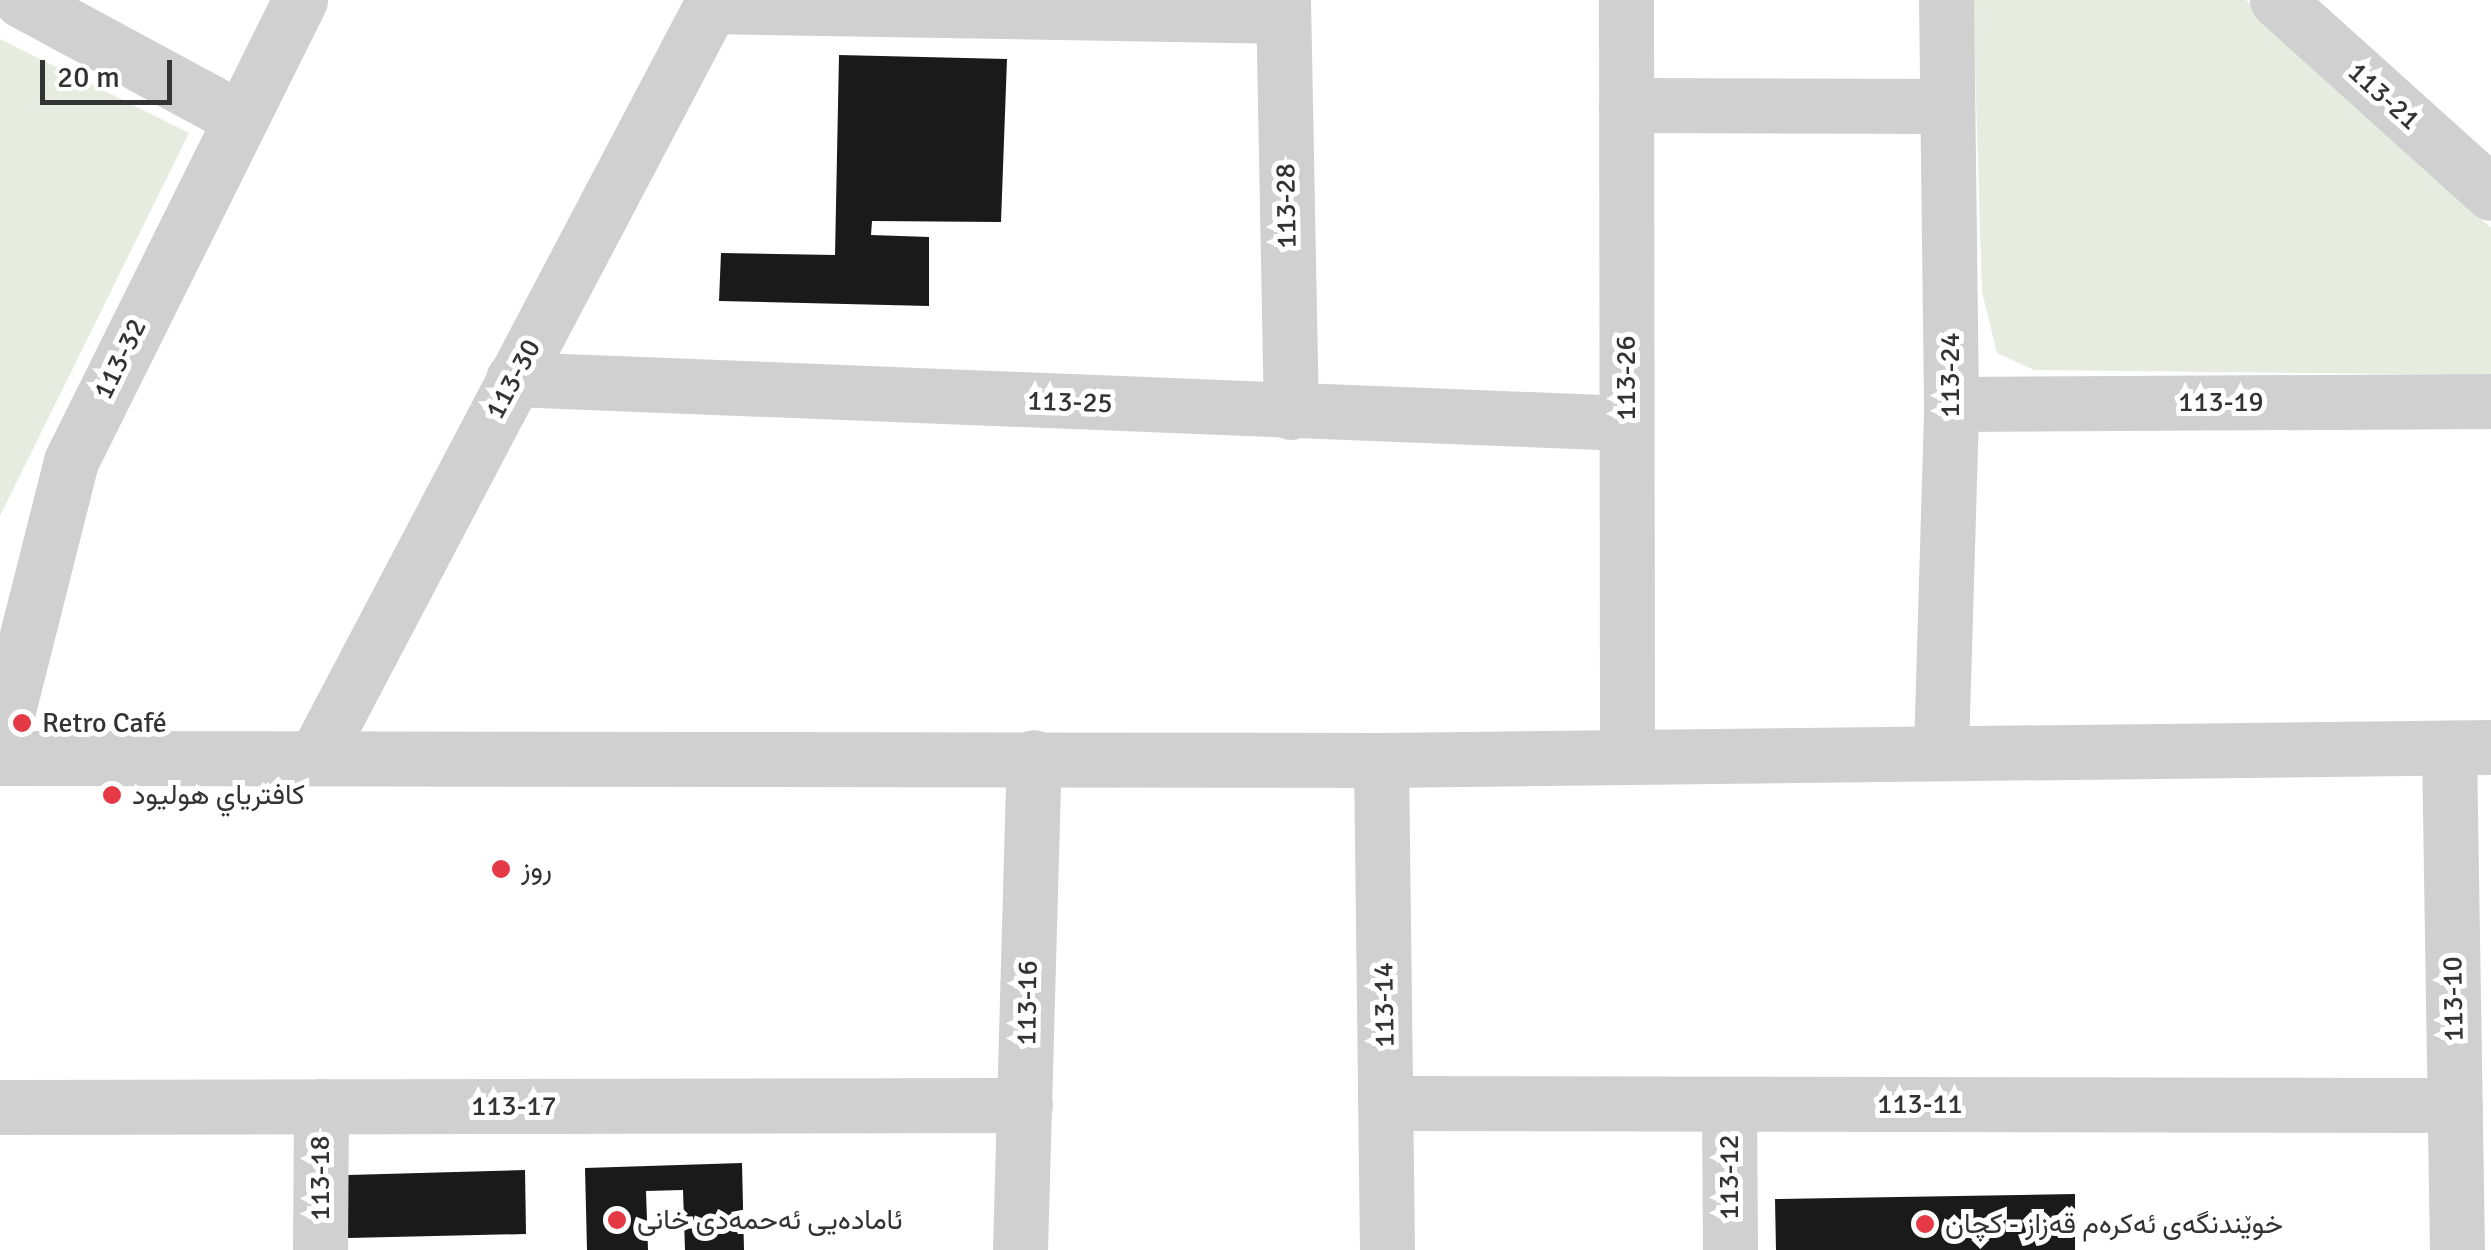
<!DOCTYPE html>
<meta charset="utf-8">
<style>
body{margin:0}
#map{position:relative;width:2491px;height:1250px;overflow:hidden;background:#fff;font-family:Signika,Vazirmatn,sans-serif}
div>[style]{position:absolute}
.green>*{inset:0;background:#e6ecdf}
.building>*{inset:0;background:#1a1a1a}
.minor>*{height:55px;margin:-27.5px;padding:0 27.5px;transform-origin:27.5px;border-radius:27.5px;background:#d0d0d0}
.dots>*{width:28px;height:28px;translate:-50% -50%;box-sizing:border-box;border:5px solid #fff;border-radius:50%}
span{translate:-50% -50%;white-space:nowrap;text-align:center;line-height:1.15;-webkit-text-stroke:10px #fff;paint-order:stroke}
.street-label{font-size:28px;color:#333}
.poi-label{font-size:28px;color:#333}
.left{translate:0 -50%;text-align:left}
.scale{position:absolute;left:40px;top:60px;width:132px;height:45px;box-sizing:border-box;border:5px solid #333;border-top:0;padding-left:12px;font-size:30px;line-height:35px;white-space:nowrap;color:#333;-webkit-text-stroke:8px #fff;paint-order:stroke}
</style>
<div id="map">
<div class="green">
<div style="clip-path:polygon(1973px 0,2246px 0,2491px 228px,2491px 375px,2034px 370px,1997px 353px,1982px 292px)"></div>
<div style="clip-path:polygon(0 39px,189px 133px,0 516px)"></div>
</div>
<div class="building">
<div style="clip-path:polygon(839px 55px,1007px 59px,1001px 222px,872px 221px,871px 235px,929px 237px,929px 306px,719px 301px,721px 253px,835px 255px)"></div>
<div style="clip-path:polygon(742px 1163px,744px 1250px,685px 1250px,683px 1190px,646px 1191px,648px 1250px,587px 1250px,585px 1168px)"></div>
<div style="clip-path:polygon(525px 1170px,526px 1234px,348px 1238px,348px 1175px)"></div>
<div style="clip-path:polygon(2075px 1194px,2075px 1250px,1776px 1250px,1775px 1199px)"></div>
</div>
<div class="minor">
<div style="left:21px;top:0;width:246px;rotate:28.4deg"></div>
<div style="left:1283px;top:0;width:412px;rotate:88.9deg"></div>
<div style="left:1626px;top:0;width:755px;rotate:89.92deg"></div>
<div style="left:2277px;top:0;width:288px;rotate:42deg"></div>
<div style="left:711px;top:6px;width:571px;rotate:1deg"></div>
<div style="left:1626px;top:105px;width:321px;rotate:0.2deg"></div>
<div style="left:513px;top:379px;width:1114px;rotate:2.26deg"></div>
<div style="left:1951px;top:404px;width:540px;rotate:-0.32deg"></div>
<div style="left:0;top:742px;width:290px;rotate:-75.8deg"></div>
<div style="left:71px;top:461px;width:515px;rotate:-63.58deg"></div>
<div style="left:2449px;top:748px;width:502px;rotate:89.09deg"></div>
<div style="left:1941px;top:750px;width:346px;rotate:-88.3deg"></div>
<div style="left:1951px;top:404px;width:404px;rotate:-90.7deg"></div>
<div style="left:0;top:758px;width:1381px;rotate:0.08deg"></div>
<div style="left:1381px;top:760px;width:1110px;rotate:-0.67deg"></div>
<div style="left:315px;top:758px;width:857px;rotate:-62.24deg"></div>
<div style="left:1381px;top:760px;width:490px;rotate:89.3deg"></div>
<div style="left:1385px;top:1103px;width:1070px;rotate:0.11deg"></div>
<div style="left:1729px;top:1104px;width:146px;rotate:89.6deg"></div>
<div style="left:3px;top:1107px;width:1022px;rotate:-0.11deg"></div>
<div style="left:320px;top:1250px;width:144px;rotate:-89.6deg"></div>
<div style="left:1020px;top:1250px;width:493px;rotate:-88.4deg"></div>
</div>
<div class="dots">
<div style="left:22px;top:723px;background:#e63946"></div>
<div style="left:112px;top:795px;background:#e63946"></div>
<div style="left:501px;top:869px;background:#e63946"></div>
<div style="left:617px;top:1220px;background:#e63946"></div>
<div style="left:1925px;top:1224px;background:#e63946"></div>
</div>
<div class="street-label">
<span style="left:2384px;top:96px;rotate:42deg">113-21</span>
<span style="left:1286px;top:206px;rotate:-91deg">113-28</span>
<span style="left:120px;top:359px;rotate:-64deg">113-32</span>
<span style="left:1950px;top:375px;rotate:-90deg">113-24</span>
<span style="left:1626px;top:378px;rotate:-90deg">113-26</span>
<span style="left:513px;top:379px;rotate:-62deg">113-30</span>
<span style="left:1070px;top:402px;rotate:2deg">113-25</span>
<span style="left:2221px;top:402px">113-19</span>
<span style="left:2453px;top:999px;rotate:-91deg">113-10</span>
<span style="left:1027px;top:1003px;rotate:-89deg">113-16</span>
<span style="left:1384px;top:1005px;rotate:-91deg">113-14</span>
<span style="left:1920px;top:1104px">113-11</span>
<span style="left:514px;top:1106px">113-17</span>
<span style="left:1729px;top:1177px;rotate:-90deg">113-12</span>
<span style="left:320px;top:1178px;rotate:-90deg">113-18</span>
</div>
<div class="poi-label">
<span class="left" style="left:42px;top:723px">Retro Café</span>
<span class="left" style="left:132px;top:795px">كافترياي هوليود</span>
<span class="left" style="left:521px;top:869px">روز</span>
<span class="left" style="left:637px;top:1220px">ئامادەیی ئەحمەدی خانی</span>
<span class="left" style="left:1945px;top:1224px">خوێندنگەی ئەکرەم قەزاز - کچان</span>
</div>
<div class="scale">20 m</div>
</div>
